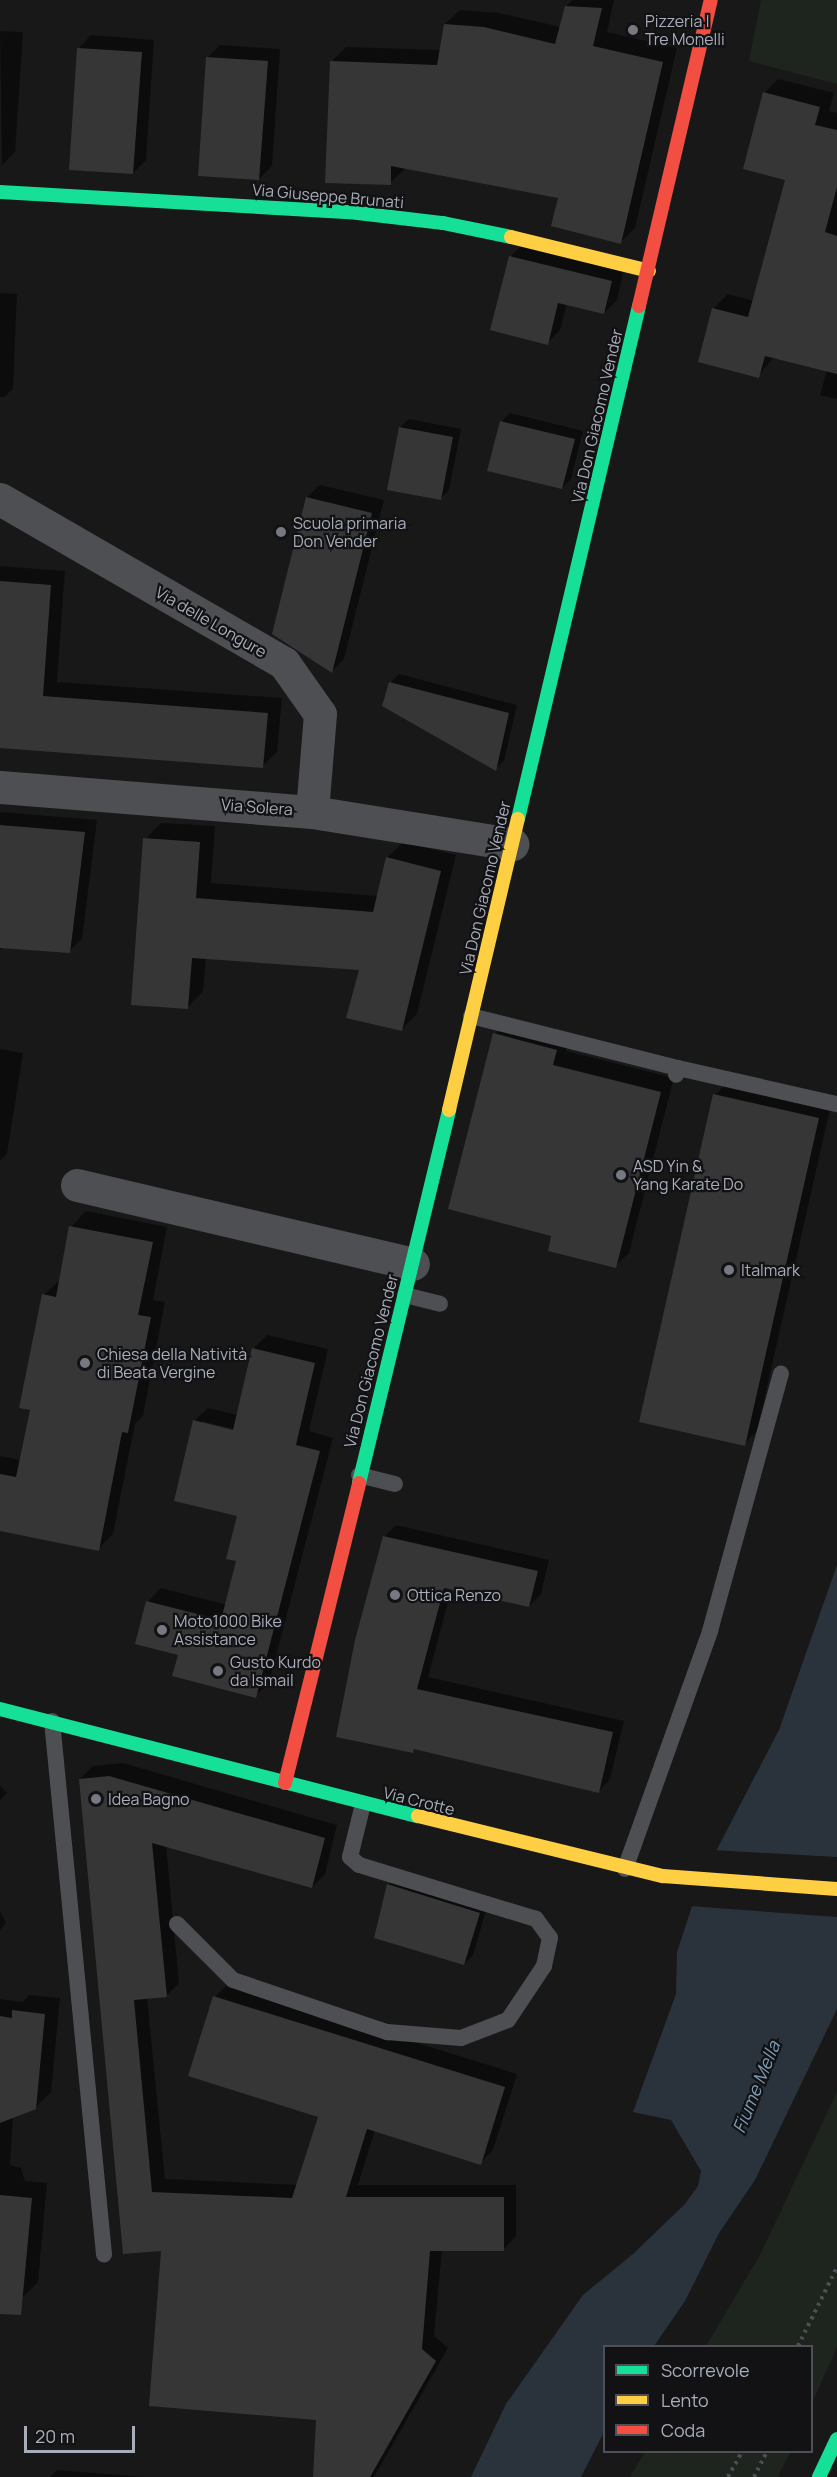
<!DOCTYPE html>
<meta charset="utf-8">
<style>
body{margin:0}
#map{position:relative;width:837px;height:2477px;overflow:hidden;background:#181818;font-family:Manrope,sans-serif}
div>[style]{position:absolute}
.green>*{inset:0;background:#1d251e}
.water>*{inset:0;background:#2a333b}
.pier>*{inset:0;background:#181818}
.shadow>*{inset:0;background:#0007}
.building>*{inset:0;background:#363637}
.path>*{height:4px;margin-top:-2px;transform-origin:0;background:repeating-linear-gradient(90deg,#4e4f54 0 3px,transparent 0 7.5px)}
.lane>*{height:16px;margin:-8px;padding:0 8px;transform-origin:8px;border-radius:8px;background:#4d4f52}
.street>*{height:33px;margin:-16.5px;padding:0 16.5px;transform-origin:16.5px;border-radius:16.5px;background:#4d4f52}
.fast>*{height:14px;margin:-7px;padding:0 7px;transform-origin:7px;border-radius:7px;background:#16e098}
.slow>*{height:14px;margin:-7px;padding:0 7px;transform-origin:7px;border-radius:7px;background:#ffcf43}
.jam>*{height:14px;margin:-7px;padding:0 7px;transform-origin:7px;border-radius:7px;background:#f24e42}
.dots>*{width:16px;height:16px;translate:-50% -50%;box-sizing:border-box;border:3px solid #121214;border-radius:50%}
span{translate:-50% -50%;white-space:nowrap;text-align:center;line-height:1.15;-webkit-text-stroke:4.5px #121214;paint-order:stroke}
.poi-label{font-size:16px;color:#a8adba}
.left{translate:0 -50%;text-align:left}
.street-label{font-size:16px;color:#a8adba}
.water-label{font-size:18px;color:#7c9cb7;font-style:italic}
.legend{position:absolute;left:603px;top:2345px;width:210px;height:108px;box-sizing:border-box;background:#121214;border:2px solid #4e5056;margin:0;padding:8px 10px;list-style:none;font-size:18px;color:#a8adba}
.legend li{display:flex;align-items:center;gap:12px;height:30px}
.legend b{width:30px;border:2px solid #4e5056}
.scale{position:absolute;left:24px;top:2426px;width:111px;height:27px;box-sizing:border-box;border:3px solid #a8adba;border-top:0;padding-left:8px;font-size:18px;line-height:21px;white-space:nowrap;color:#a8adba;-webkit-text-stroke:4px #121214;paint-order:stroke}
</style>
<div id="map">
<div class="green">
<div style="clip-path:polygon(761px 0,837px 0,837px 84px,749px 61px)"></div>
<div style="clip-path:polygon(837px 2092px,837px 2347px,812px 2403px,812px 2346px,706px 2346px,760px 2255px)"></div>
<div style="clip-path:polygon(645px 2452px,790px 2452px,778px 2477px,630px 2477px)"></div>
</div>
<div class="water">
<div style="clip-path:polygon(837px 1565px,837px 2009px,755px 2180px,719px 2233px,685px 2301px,654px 2346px,604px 2346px,604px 2432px,581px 2477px,471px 2477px,506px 2404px,583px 2295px,633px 2254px,685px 2204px,698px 2186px,701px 2171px,671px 2120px,633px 2112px,676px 1994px,677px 1952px,700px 1882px,779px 1730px)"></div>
</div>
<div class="pier">
<div style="clip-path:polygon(713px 1850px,837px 1857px,837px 1917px,689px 1906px)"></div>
</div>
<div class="shadow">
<div style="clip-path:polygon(573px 0,614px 0,607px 32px,677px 48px,635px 228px,620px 243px,560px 197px,406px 168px,390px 183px,331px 62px,346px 47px,441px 50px,445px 24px,460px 10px,499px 13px,561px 27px,566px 6px)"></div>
<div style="clip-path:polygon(0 31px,23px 32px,15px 152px,2px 165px)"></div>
<div style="clip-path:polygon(91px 35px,154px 40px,146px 160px,133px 173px,79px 48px)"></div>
<div style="clip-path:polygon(220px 45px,280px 49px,272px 166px,259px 179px,208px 57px)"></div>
<div style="clip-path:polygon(778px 79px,834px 93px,829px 111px,837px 113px,837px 399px,820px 395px,827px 370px,774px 357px,758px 376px,700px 361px,714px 308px,728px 294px,754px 301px,786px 179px,764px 93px)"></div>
<div style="clip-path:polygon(523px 244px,624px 268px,617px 300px,604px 313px,567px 303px,560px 330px,547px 343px,511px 256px)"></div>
<div style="clip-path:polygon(0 293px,17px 294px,13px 389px,4px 397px,0 397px)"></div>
<div style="clip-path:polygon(510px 413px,583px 431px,571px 479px,562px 488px,501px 422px)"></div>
<div style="clip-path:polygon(409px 419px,461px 429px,449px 490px,440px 499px,400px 427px)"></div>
<div style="clip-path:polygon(320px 485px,384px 500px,344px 659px,332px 671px,307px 497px)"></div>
<div style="clip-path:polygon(0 566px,65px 571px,57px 682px,282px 698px,277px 752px,262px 766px,0 747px)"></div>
<div style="clip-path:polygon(399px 674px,517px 705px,504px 761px,495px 769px,390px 683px)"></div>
<div style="clip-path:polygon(0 812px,97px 820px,82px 939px,69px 951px,4px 946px,0 950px)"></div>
<div style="clip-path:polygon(161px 823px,215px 826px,211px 883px,378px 896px,387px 858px,403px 842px,456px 855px,417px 1014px,401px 1030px,361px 969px,206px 957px,203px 991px,188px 1007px,145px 839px)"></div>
<div style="clip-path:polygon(509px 1020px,570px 1036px,566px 1051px,674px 1078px,629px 1253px,615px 1266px,553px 1235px,495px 1034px)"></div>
<div style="clip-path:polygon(0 1049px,23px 1053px,7px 1154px,0 1161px)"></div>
<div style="clip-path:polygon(728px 1082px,831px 1105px,757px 1431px,744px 1444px,715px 1095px)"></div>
<div style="clip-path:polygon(86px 1211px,167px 1227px,153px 1300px,165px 1302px,143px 1416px,135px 1424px,113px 1534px,98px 1549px,0 1530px,0 1456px,21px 1460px,32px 1409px,44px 1295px,60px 1280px,71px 1227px)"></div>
<div style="clip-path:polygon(evenodd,267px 1335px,328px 1349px,309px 1431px,333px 1438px,269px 1683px,255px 1696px,180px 1653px,148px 1602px,161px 1588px,227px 1605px,238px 1560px,239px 1515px,194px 1421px,208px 1408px,238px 1415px,253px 1349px,267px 1335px,202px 1421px,241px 1431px,240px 1434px,202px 1424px,202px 1421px)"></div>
<div style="clip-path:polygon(396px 1525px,549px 1560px,541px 1594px,529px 1606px,452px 1588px,428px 1677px,624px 1721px,610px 1779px,599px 1791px,416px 1748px,413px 1751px,384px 1537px)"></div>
<div style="clip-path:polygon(123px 1763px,337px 1825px,325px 1874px,312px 1887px,166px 1845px,179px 1983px,166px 1996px,147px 1997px,165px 2179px,298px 2185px,320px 2116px,215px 1997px,228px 1984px,517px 2074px,493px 2150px,480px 2163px,375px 2130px,358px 2185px,516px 2185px,516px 2236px,503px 2250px,442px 2249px,434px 2336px,448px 2348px,374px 2477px,315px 2477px,318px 2419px,163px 2249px,124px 2252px,80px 1779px,93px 1766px)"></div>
<div style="clip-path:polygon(0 1785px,7px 1793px,0 1800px)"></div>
<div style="clip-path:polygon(397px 1876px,488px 1904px,473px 1955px,464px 1964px,388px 1885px)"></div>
<div style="clip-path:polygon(0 1911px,6px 1923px,0 1930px)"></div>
<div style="clip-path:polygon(29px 1995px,60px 1998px,51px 2092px,35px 2108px,13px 2116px,10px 2165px,21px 2168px,25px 2181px,47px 2183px,38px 2282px,22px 2298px,0 2310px,0 1999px,23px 2002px)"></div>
<div style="clip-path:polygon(57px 2470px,145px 2477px,50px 2477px)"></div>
</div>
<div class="building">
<div style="clip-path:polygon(565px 6px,602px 8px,593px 46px,663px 62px,621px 244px,551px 226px,558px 198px,391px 166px,391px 185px,325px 183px,330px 61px,437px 65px,444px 24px,484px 27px,555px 44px)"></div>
<div style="clip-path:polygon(77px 48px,142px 52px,133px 174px,69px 170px)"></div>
<div style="clip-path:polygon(206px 57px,268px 61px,259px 180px,198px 176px)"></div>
<div style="clip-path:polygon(763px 92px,820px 107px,815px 125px,837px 130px,837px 187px,825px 232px,837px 236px,837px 374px,765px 356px,759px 378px,698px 362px,712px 308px,748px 317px,785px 180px,743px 169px)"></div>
<div style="clip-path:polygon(509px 256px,612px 281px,604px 314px,558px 303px,548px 345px,490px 330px)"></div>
<div style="clip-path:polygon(500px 421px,575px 439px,562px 489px,487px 471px)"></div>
<div style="clip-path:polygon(399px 427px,453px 437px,441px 500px,387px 490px)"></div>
<div style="clip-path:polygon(306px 497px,372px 513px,332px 673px,272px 634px)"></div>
<div style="clip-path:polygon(0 581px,51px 585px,43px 696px,268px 713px,263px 768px,0 748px)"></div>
<div style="clip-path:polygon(389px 682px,509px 713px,496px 771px,382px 706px)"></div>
<div style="clip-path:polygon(0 825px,85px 832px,70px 953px,0 948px)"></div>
<div style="clip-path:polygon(143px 838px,200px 842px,196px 898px,373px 912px,386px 857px,441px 871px,402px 1031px,346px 1018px,359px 970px,192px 958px,188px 1009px,131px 1005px)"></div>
<div style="clip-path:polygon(493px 1033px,557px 1050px,553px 1065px,661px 1092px,616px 1268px,548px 1251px,551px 1236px,448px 1209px)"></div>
<div style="clip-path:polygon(713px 1094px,819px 1118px,745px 1446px,639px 1422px)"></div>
<div style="clip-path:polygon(69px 1226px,153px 1242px,138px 1315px,151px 1317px,128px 1433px,122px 1432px,99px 1551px,0 1531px,0 1474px,16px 1477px,30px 1410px,19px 1408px,42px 1294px,56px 1297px)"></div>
<div style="clip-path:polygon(252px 1348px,315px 1363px,296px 1445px,320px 1451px,256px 1698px,172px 1676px,178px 1655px,135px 1644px,146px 1601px,221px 1620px,236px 1561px,226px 1559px,237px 1516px,174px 1501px,193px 1420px,233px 1430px)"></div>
<div style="clip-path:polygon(383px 1536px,538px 1571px,529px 1607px,444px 1588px,417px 1689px,613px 1732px,599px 1793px,414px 1749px,413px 1753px,336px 1737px,355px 1640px)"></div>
<div style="clip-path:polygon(109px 1776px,325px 1838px,312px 1888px,152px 1843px,167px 1997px,134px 2000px,152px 2192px,292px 2198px,318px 2117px,188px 2076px,213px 1996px,505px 2087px,481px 2165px,367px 2129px,346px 2197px,504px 2197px,504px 2251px,430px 2251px,422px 2349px,436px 2361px,370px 2477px,313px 2477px,316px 2420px,149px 2406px,161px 2251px,123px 2254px,79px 1779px)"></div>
<div style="clip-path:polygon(387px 1884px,480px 1913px,464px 1965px,374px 1938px)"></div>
<div style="clip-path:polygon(12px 2010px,45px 2014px,36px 2109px,0 2123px,0 2016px,12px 2018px)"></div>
<div style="clip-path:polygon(0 2195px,32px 2198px,21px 2315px,0 2314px)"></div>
</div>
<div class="path">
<div style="left:798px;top:2346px;width:88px;rotate:-63.7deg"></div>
<div style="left:728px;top:2477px;width:29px;rotate:-61deg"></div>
<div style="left:754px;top:2477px;width:28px;rotate:-63deg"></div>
</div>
<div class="lane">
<div style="left:471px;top:1016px;width:213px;rotate:14.1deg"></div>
<div style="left:678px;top:1068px;width:7px;rotate:106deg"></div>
<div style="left:678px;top:1068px;width:163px;rotate:12.8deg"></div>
<div style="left:405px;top:1295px;width:36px;rotate:14deg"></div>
<div style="left:359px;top:1475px;width:37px;rotate:14deg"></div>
<div style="left:52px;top:1721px;width:536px;rotate:84.43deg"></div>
<div style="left:625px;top:1869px;width:253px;rotate:-70.3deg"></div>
<div style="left:710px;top:1631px;width:267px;rotate:-74.6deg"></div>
<div style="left:177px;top:1924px;width:79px;rotate:45deg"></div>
<div style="left:233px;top:1980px;width:163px;rotate:18.7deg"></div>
<div style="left:387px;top:2032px;width:74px;rotate:4.6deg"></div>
<div style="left:461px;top:2038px;width:50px;rotate:-21deg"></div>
<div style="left:508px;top:2020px;width:65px;rotate:-56.3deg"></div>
<div style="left:544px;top:1966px;width:29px;rotate:-78deg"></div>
<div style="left:550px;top:1938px;width:24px;rotate:-126deg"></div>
<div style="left:536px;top:1919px;width:185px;rotate:-163deg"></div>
<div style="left:359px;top:1865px;width:12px;rotate:-138deg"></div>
<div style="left:350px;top:1857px;width:55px;rotate:-76.2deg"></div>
</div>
<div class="street">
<div style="left:0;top:499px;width:328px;rotate:30deg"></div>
<div style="left:284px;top:663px;width:62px;rotate:54.8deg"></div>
<div style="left:320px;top:714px;width:98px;rotate:94.7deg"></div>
<div style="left:0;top:787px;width:313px;rotate:4.6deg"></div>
<div style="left:312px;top:812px;width:203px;rotate:9.1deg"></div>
<div style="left:77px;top:1185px;width:345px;rotate:13.2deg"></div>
</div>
<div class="fast">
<div style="left:0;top:192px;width:350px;rotate:3.3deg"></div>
<div style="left:349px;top:212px;width:95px;rotate:6.7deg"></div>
<div style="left:443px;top:223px;width:69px;rotate:11.6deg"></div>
<div style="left:518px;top:819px;width:527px;rotate:-76.73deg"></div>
<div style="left:359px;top:1483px;width:384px;rotate:-76.4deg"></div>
<div style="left:0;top:1709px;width:431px;rotate:14.4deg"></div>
<div style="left:819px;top:2477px;width:42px;rotate:-64.7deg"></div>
</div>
<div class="slow">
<div style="left:511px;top:237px;width:142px;rotate:13.8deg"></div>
<div style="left:449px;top:1110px;width:299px;rotate:-76.7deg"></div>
<div style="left:418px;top:1816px;width:252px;rotate:13.8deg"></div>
<div style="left:663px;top:1876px;width:174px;rotate:4.3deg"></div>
</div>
<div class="jam">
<div style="left:639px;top:306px;width:314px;rotate:-76.8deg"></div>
<div style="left:285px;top:1783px;width:309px;rotate:-76.1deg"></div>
</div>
<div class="dots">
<div style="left:633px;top:30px;background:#767981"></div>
<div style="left:281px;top:532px;background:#767981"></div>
<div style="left:621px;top:1175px;background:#767981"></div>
<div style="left:729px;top:1270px;background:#767981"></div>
<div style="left:85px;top:1363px;background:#767981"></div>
<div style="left:395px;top:1595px;background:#767981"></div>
<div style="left:162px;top:1630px;background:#767981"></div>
<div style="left:218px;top:1671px;background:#767981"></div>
<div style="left:96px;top:1799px;background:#767981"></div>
</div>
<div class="poi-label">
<span class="left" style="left:645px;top:30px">Pizzeria I<br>Tre Monelli</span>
<span class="left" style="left:293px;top:532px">Scuola primaria<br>Don Vender</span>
<span class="left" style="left:633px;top:1175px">ASD Yin &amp;<br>Yang Karate Do</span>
<span class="left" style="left:741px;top:1270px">Italmark</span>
<span class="left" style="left:97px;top:1363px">Chiesa della Natività<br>di Beata Vergine</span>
<span class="left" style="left:407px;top:1595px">Ottica Renzo</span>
<span class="left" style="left:174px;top:1630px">Moto1000 Bike<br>Assistance</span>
<span class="left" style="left:230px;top:1671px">Gusto Kurdo<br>da Ismail</span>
<span class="left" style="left:108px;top:1799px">Idea Bagno</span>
</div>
<div class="street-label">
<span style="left:328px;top:196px;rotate:5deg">Via Giuseppe Brunati</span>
<span style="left:597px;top:416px;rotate:-77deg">Via Don Giacomo Vender</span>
<span style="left:211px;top:622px;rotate:30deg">Via delle Longure</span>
<span style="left:257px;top:807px;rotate:4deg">Via Solera</span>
<span style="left:485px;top:888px;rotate:-77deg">Via Don Giacomo Vender</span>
<span style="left:371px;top:1361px;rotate:-76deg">Via Don Giacomo Vender</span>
<span style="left:419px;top:1801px;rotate:14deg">Via Crotte</span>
</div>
<div class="water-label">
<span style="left:756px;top:2087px;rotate:-68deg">Fiume Mella</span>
</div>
<ul class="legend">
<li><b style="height:8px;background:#16e098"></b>Scorrevole</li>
<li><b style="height:8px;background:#ffcf43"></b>Lento</li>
<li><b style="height:8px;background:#f24e42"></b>Coda</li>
</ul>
<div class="scale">20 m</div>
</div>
